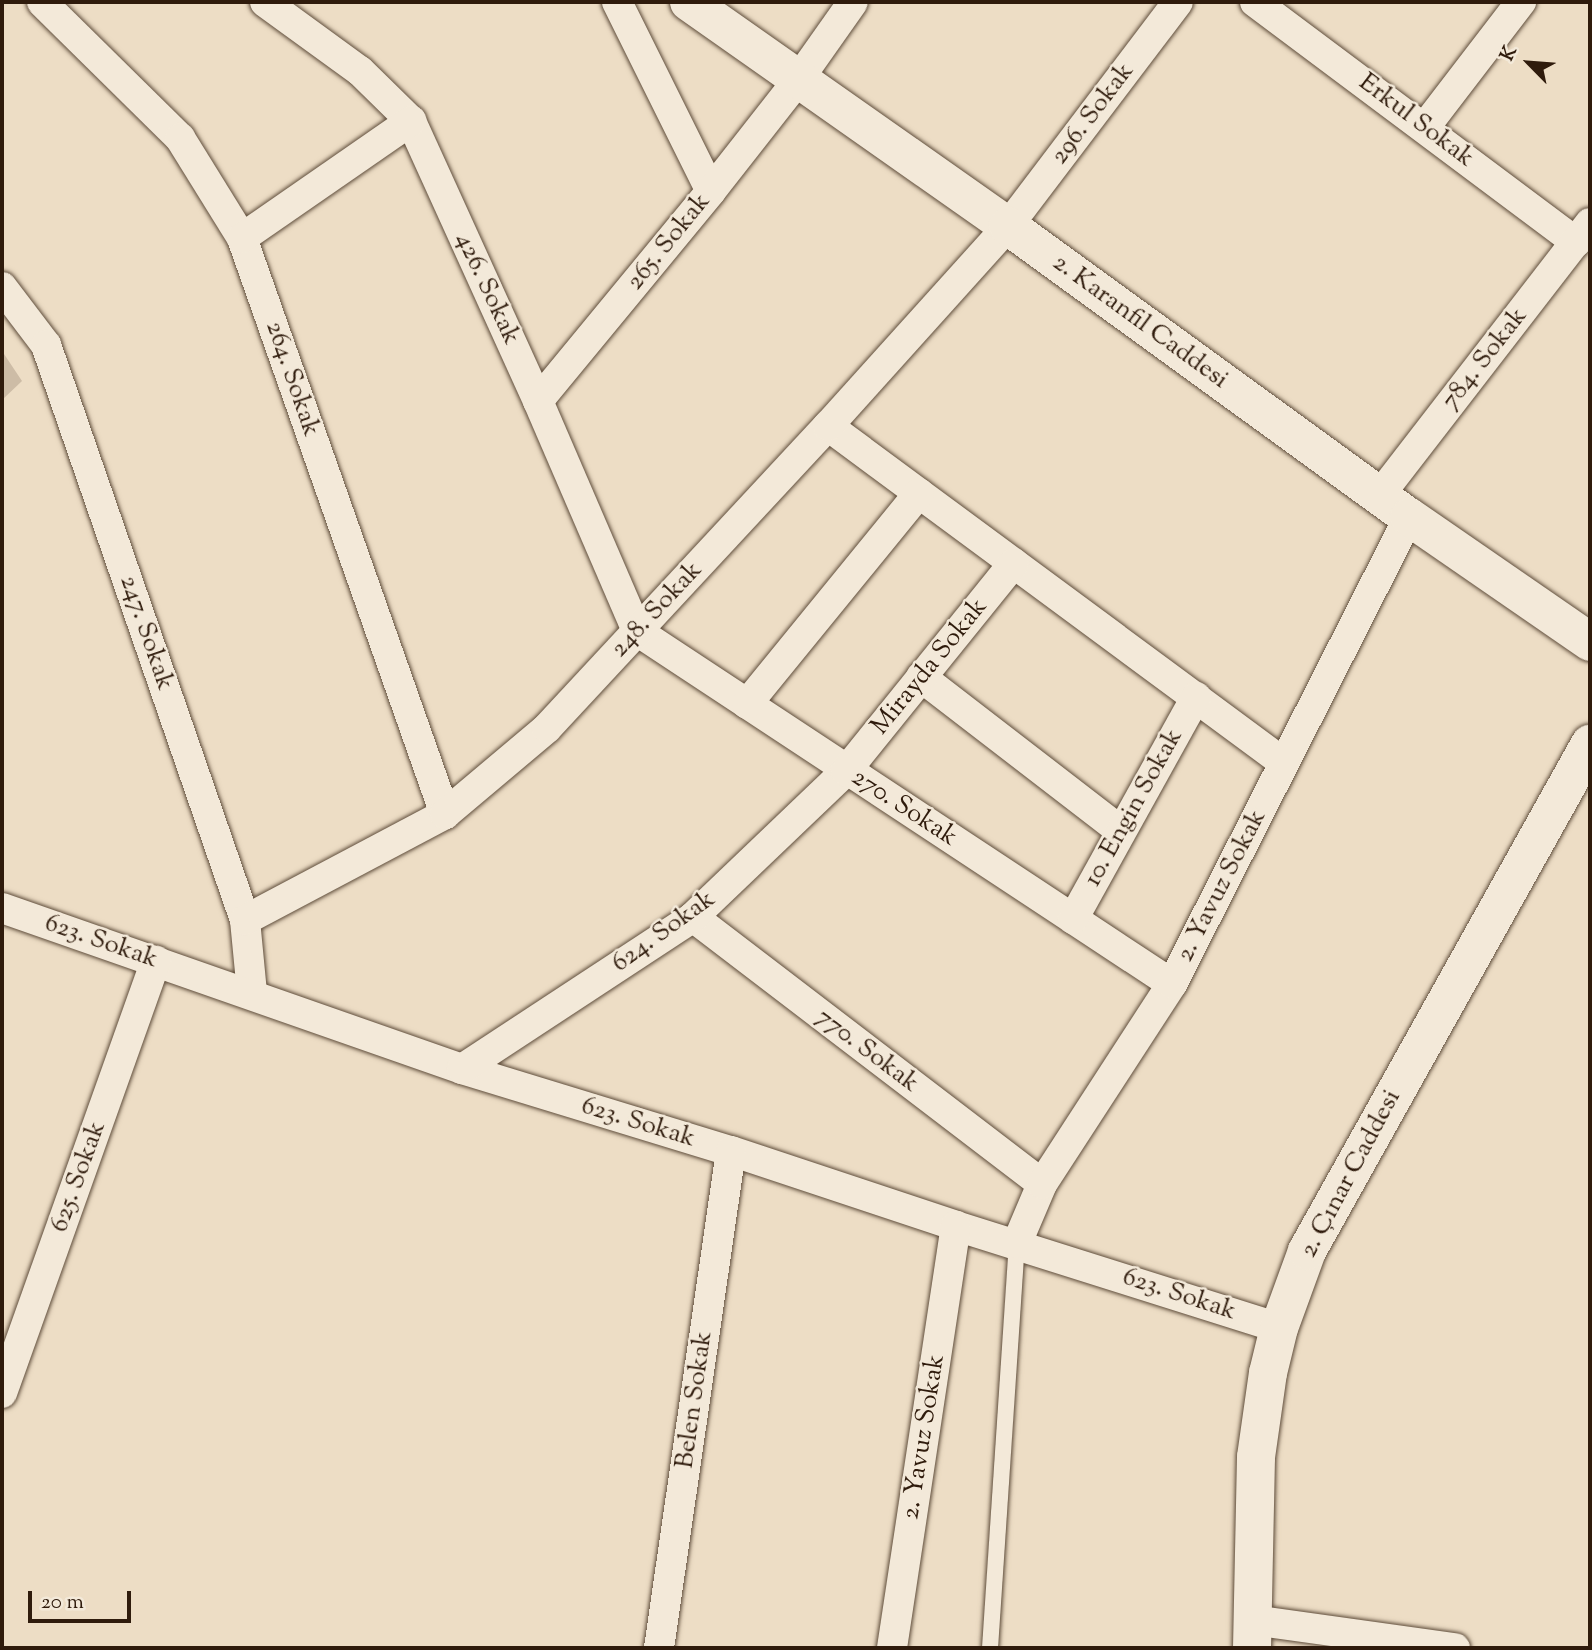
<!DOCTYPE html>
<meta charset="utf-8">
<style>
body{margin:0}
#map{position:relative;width:1592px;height:1650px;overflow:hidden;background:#edddc5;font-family:"Sorts Mill Goudy",serif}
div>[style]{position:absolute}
.green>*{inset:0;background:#cdbca6}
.roads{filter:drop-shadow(0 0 2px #5e4c3a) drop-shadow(0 0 2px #5e4c3a)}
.service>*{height:16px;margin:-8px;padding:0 8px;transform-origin:8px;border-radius:8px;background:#f3e9d9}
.minor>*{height:30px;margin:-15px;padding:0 15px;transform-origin:15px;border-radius:15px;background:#f3e9d9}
.tertiary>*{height:38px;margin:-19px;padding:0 19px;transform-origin:19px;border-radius:19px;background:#f3e9d9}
span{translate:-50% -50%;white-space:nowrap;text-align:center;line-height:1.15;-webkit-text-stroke:5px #f3e9d9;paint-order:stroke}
.street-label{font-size:26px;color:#2f1b0c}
.frame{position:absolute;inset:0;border:4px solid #2f1b0c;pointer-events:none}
.north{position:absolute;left:1494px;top:28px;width:70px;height:70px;-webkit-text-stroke:5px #f3e9d9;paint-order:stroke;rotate:295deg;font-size:19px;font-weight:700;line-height:28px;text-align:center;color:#2f1b0c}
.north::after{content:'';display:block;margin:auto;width:24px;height:32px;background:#2f1b0c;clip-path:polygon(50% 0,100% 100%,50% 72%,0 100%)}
.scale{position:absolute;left:28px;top:1591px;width:103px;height:32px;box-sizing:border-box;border:4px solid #2f1b0c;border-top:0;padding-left:9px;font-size:21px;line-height:24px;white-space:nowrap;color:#2f1b0c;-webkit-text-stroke:5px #f3e9d9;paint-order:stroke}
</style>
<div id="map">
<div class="green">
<div style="clip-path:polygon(2px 351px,22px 381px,2px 400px)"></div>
</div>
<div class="roads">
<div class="service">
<div style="left:990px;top:1648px;width:406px;rotate:-86.2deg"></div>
</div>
<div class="minor">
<div style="left:42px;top:2px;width:194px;rotate:44.6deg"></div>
<div style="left:180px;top:138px;width:118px;rotate:58.2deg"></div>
<div style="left:242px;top:238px;width:611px;rotate:70.59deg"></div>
<div style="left:265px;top:2px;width:117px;rotate:36deg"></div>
<div style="left:360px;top:71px;width:71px;rotate:44.4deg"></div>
<div style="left:411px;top:121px;width:307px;rotate:65.6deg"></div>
<div style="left:538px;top:401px;width:250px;rotate:66.7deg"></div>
<div style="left:637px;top:631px;width:641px;rotate:33.42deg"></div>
<div style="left:617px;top:2px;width:211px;rotate:63.6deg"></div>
<div style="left:1255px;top:2px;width:401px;rotate:36.8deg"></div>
<div style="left:1425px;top:127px;width:158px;rotate:-52.5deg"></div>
<div style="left:242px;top:238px;width:206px;rotate:-34.7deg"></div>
<div style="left:2px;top:287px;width:73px;rotate:52.8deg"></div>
<div style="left:46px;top:345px;width:608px;rotate:70.91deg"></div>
<div style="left:245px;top:920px;width:73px;rotate:84.5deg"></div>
<div style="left:538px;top:401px;width:272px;rotate:-50.5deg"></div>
<div style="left:711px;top:191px;width:141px;rotate:-51.9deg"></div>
<div style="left:798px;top:80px;width:95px;rotate:-54.8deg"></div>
<div style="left:828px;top:426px;width:567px;rotate:36.47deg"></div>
<div style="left:1379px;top:496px;width:345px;rotate:-52.3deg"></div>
<div style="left:921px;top:677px;width:252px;rotate:37.6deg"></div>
<div style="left:747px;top:704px;width:272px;rotate:-50.8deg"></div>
<div style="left:2px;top:908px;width:487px;rotate:19.3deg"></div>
<div style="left:462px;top:1069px;width:281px;rotate:17deg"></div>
<div style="left:731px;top:1151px;width:237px;rotate:18.4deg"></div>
<div style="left:956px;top:1226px;width:339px;rotate:17.5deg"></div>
<div style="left:693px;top:917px;width:439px;rotate:37.4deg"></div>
<div style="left:1073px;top:919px;width:254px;rotate:-61deg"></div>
<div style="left:245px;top:920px;width:226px;rotate:-27.9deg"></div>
<div style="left:445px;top:814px;width:133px;rotate:-40.1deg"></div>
<div style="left:547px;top:728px;width:413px;rotate:-47.1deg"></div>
<div style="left:828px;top:426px;width:269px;rotate:-48deg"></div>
<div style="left:1008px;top:226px;width:281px;rotate:-52.8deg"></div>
<div style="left:462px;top:1069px;width:277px;rotate:-33.3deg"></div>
<div style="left:693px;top:917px;width:211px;rotate:-43.7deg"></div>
<div style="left:846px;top:771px;width:267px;rotate:-51.1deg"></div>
<div style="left:1017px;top:1243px;width:64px;rotate:-67deg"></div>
<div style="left:1042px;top:1184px;width:239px;rotate:-57deg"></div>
<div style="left:1172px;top:984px;width:524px;rotate:-63.09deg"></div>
<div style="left:2px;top:1393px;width:459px;rotate:-70.4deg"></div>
<div style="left:1252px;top:1620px;width:205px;rotate:7.9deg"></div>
<div style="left:659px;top:1648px;width:502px;rotate:-81.76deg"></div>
<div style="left:892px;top:1648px;width:427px;rotate:-81.4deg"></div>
</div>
<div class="tertiary">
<div style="left:689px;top:2px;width:390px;rotate:35.1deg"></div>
<div style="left:1008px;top:226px;width:495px;rotate:36deg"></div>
<div style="left:1409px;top:517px;width:220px;rotate:34.6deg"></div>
<div style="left:1252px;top:1648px;width:191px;rotate:-88.8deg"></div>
<div style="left:1256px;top:1457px;width:85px;rotate:-81.9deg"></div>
<div style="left:1268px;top:1373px;width:46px;rotate:-76.3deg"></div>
<div style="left:1279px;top:1328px;width:82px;rotate:-70deg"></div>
<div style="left:1307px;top:1251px;width:581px;rotate:-60.83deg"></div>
</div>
</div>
<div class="street-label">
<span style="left:1093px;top:114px;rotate:-53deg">296. Sokak</span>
<span style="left:1416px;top:121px;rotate:37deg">Erkul Sokak</span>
<span style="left:669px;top:242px;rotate:-51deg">265. Sokak</span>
<span style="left:487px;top:289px;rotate:65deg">426. Sokak</span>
<span style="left:1140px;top:322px;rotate:36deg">2. Karanfil Caddesi</span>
<span style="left:1485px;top:359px;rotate:-52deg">784. Sokak</span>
<span style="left:292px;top:379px;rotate:71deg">264. Sokak</span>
<span style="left:657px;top:610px;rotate:-47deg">248. Sokak</span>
<span style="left:146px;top:633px;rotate:71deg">247. Sokak</span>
<span style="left:930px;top:667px;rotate:-51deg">Mirayda Sokak</span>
<span style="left:904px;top:808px;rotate:33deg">270. Sokak</span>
<span style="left:1134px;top:808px;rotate:-61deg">10. Engin Sokak</span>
<span style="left:1222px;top:886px;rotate:-63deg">2. Yavuz Sokak</span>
<span style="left:664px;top:932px;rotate:-36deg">624. Sokak</span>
<span style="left:101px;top:942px;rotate:19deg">623. Sokak</span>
<span style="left:867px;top:1051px;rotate:37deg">770. Sokak</span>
<span style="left:638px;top:1123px;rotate:17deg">623. Sokak</span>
<span style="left:1351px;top:1174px;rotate:-62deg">2. Çınar Caddesi</span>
<span style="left:79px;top:1177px;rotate:-70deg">625. Sokak</span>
<span style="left:1179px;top:1295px;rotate:18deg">623. Sokak</span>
<span style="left:695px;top:1400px;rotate:-82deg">Belen Sokak</span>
<span style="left:924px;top:1437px;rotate:-81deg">2. Yavuz Sokak</span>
</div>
<div class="frame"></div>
<div class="north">K</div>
<div class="scale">20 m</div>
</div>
